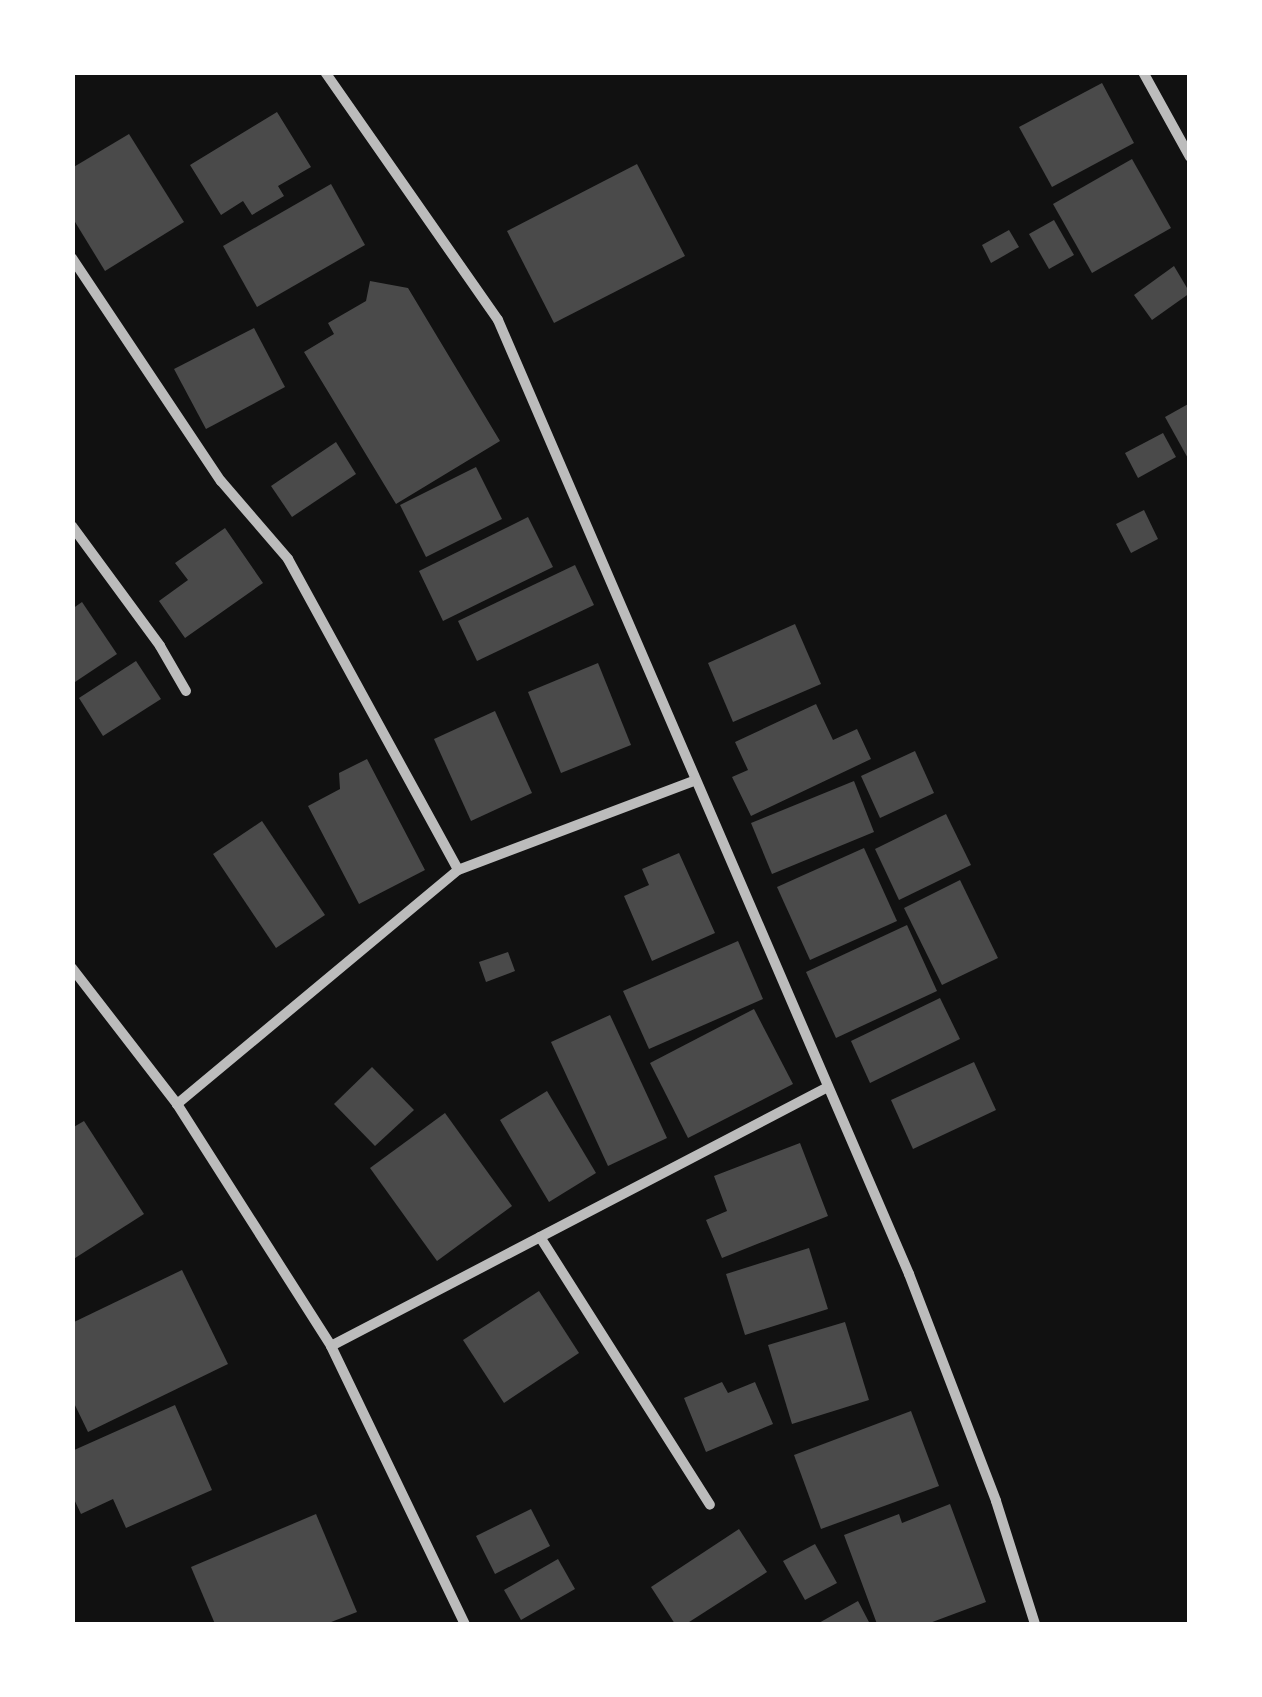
<!DOCTYPE html>
<style>
body{margin:0}
#map{position:relative;width:1262px;height:1697px;overflow:hidden;background:#111;font-family:Karla,sans-serif}
div>[style]{position:absolute}
.building>*{inset:0;background:#4a4a4a}
.minor>*{height:10px;margin:-5px;padding:0 5px;transform-origin:5px;border-radius:5px;background:#bcbcbc}
span{translate:-50% -50%;white-space:nowrap;text-align:center;line-height:1.15;-webkit-text-stroke:10px #fff;paint-order:stroke}
.frame{position:absolute;inset:0;border:75px solid #fff;pointer-events:none}
</style>
<div id="map">
<div class="building">
<div style="clip-path:polygon(1102px 83px,1134px 143px,1052px 187px,1019px 127px)"></div>
<div style="clip-path:polygon(277px 112px,311px 167px,278px 186px,284px 196px,252px 215px,243px 201px,221px 215px,190px 165px)"></div>
<div style="clip-path:polygon(129px 134px,184px 222px,105px 271px,72px 217px,72px 168px)"></div>
<div style="clip-path:polygon(1132px 159px,1171px 228px,1092px 273px,1053px 204px)"></div>
<div style="clip-path:polygon(637px 164px,685px 256px,554px 323px,507px 231px)"></div>
<div style="clip-path:polygon(331px 184px,365px 245px,257px 307px,223px 246px)"></div>
<div style="clip-path:polygon(1054px 220px,1074px 255px,1049px 269px,1029px 234px)"></div>
<div style="clip-path:polygon(1009px 230px,1019px 247px,991px 263px,982px 245px)"></div>
<div style="clip-path:polygon(1174px 266px,1190px 293px,1152px 320px,1134px 295px)"></div>
<div style="clip-path:polygon(370px 281px,408px 288px,500px 441px,396px 504px,304px 352px,334px 334px,328px 323px,366px 301px)"></div>
<div style="clip-path:polygon(254px 328px,285px 387px,206px 429px,174px 369px)"></div>
<div style="clip-path:polygon(1190px 403px,1190px 462px,1165px 417px)"></div>
<div style="clip-path:polygon(1163px 433px,1176px 457px,1138px 478px,1125px 453px)"></div>
<div style="clip-path:polygon(336px 442px,356px 474px,292px 517px,271px 486px)"></div>
<div style="clip-path:polygon(476px 467px,502px 519px,426px 557px,400px 505px)"></div>
<div style="clip-path:polygon(1144px 510px,1158px 539px,1131px 553px,1116px 524px)"></div>
<div style="clip-path:polygon(528px 517px,553px 567px,443px 621px,419px 571px)"></div>
<div style="clip-path:polygon(225px 528px,263px 583px,185px 638px,159px 601px,188px 580px,175px 563px)"></div>
<div style="clip-path:polygon(575px 565px,594px 605px,477px 661px,458px 621px)"></div>
<div style="clip-path:polygon(82px 602px,117px 654px,72px 684px,72px 609px)"></div>
<div style="clip-path:polygon(795px 624px,821px 684px,733px 722px,708px 663px)"></div>
<div style="clip-path:polygon(136px 661px,161px 699px,103px 736px,79px 698px)"></div>
<div style="clip-path:polygon(598px 663px,631px 745px,561px 773px,528px 692px)"></div>
<div style="clip-path:polygon(816px 704px,833px 740px,857px 729px,871px 759px,751px 816px,732px 777px,748px 770px,735px 742px)"></div>
<div style="clip-path:polygon(495px 711px,532px 793px,471px 821px,434px 739px)"></div>
<div style="clip-path:polygon(915px 751px,934px 793px,880px 818px,861px 776px)"></div>
<div style="clip-path:polygon(367px 759px,425px 870px,359px 904px,308px 806px,340px 789px,339px 773px)"></div>
<div style="clip-path:polygon(854px 781px,874px 832px,772px 874px,751px 823px)"></div>
<div style="clip-path:polygon(946px 814px,971px 865px,899px 900px,875px 849px)"></div>
<div style="clip-path:polygon(262px 821px,325px 915px,276px 948px,213px 854px)"></div>
<div style="clip-path:polygon(864px 848px,897px 921px,810px 960px,777px 887px)"></div>
<div style="clip-path:polygon(679px 853px,715px 933px,652px 961px,624px 896px,649px 885px,642px 869px)"></div>
<div style="clip-path:polygon(960px 880px,998px 958px,942px 985px,904px 908px)"></div>
<div style="clip-path:polygon(907px 925px,937px 991px,836px 1038px,806px 972px)"></div>
<div style="clip-path:polygon(738px 941px,763px 999px,649px 1049px,623px 991px)"></div>
<div style="clip-path:polygon(508px 952px,515px 971px,486px 982px,479px 962px)"></div>
<div style="clip-path:polygon(940px 998px,960px 1039px,870px 1083px,851px 1041px)"></div>
<div style="clip-path:polygon(754px 1009px,793px 1084px,688px 1138px,650px 1063px)"></div>
<div style="clip-path:polygon(610px 1015px,667px 1138px,608px 1166px,551px 1042px)"></div>
<div style="clip-path:polygon(974px 1062px,996px 1110px,913px 1149px,891px 1100px)"></div>
<div style="clip-path:polygon(372px 1067px,414px 1110px,375px 1146px,334px 1104px)"></div>
<div style="clip-path:polygon(547px 1091px,596px 1173px,549px 1202px,500px 1120px)"></div>
<div style="clip-path:polygon(445px 1113px,512px 1206px,437px 1261px,370px 1168px)"></div>
<div style="clip-path:polygon(84px 1121px,144px 1214px,72px 1260px,72px 1128px)"></div>
<div style="clip-path:polygon(800px 1143px,828px 1216px,722px 1258px,706px 1220px,727px 1211px,714px 1176px)"></div>
<div style="clip-path:polygon(809px 1248px,828px 1309px,745px 1335px,726px 1274px)"></div>
<div style="clip-path:polygon(182px 1270px,228px 1364px,88px 1432px,72px 1399px,72px 1323px)"></div>
<div style="clip-path:polygon(539px 1291px,579px 1353px,504px 1403px,463px 1340px)"></div>
<div style="clip-path:polygon(845px 1322px,869px 1400px,792px 1424px,768px 1345px)"></div>
<div style="clip-path:polygon(722px 1382px,728px 1393px,755px 1382px,773px 1424px,706px 1452px,684px 1398px)"></div>
<div style="clip-path:polygon(175px 1405px,212px 1490px,126px 1528px,113px 1499px,81px 1514px,72px 1495px,72px 1451px)"></div>
<div style="clip-path:polygon(911px 1411px,939px 1486px,821px 1529px,794px 1455px)"></div>
<div style="clip-path:polygon(950px 1504px,986px 1602px,927px 1624px,877px 1624px,844px 1535px,899px 1514px,902px 1523px)"></div>
<div style="clip-path:polygon(531px 1509px,550px 1546px,495px 1574px,476px 1536px)"></div>
<div style="clip-path:polygon(316px 1514px,357px 1612px,326px 1624px,215px 1624px,191px 1567px)"></div>
<div style="clip-path:polygon(739px 1529px,767px 1572px,686px 1624px,675px 1624px,651px 1587px)"></div>
<div style="clip-path:polygon(815px 1544px,837px 1583px,805px 1600px,783px 1561px)"></div>
<div style="clip-path:polygon(558px 1559px,575px 1589px,521px 1620px,504px 1590px)"></div>
<div style="clip-path:polygon(858px 1601px,870px 1624px,817px 1624px)"></div>
</div>
<div class="minor">
<div style="left:325px;top:72px;width:302px;rotate:55.1deg"></div>
<div style="left:498px;top:320px;width:1039px;rotate:66.69deg"></div>
<div style="left:909px;top:1274px;width:243px;rotate:69deg"></div>
<div style="left:996px;top:1501px;width:129px;rotate:72.4deg"></div>
<div style="left:1143px;top:72px;width:97px;rotate:61.1deg"></div>
<div style="left:72px;top:258px;width:268px;rotate:56.3deg"></div>
<div style="left:221px;top:481px;width:103px;rotate:49.3deg"></div>
<div style="left:288px;top:559px;width:354px;rotate:61.3deg"></div>
<div style="left:458px;top:870px;width:366px;rotate:140.2deg"></div>
<div style="left:72px;top:526px;width:149px;rotate:53.7deg"></div>
<div style="left:160px;top:646px;width:52px;rotate:60deg"></div>
<div style="left:458px;top:870px;width:254px;rotate:-20.7deg"></div>
<div style="left:72px;top:968px;width:172px;rotate:52.3deg"></div>
<div style="left:177px;top:1104px;width:287px;rotate:57.5deg"></div>
<div style="left:331px;top:1346px;width:309px;rotate:64.3deg"></div>
<div style="left:540px;top:1237px;width:317px;rotate:57.6deg"></div>
<div style="left:331px;top:1346px;width:560px;rotate:-27.53deg"></div>
</div>
<div class="frame"></div>
</div>
